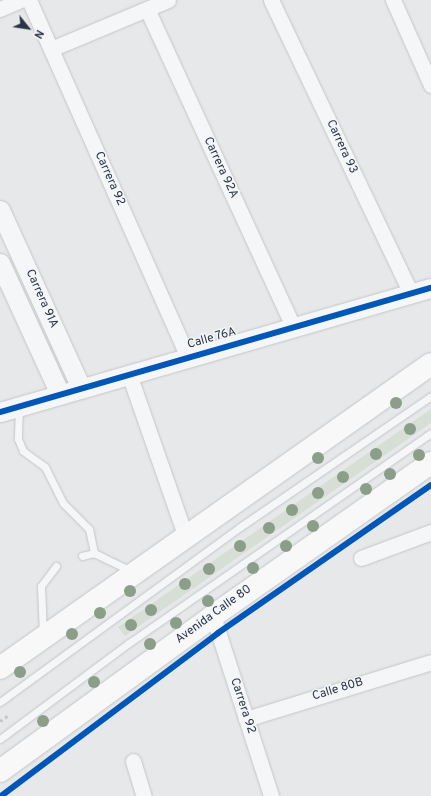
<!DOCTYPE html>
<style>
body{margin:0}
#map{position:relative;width:431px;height:796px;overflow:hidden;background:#e6e8ea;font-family:Overpass,sans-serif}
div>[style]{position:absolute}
.green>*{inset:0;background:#d6ded6}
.path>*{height:2.5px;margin-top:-1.25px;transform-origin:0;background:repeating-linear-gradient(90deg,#c5c6ca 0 3px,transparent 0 6px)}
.roads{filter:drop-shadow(0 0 1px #c4c6c8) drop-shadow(0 0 1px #c4c6c8)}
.service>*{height:7px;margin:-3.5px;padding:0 3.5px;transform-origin:3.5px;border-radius:3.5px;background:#f5f6f7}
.minor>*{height:15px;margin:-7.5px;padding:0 7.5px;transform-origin:7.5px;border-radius:7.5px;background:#f5f6f7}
.tertiary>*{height:19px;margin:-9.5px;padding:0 9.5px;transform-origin:9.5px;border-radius:9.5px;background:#f5f6f7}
.trunk>*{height:22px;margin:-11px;padding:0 11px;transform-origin:11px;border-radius:11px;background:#f8f8f8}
.cycleway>*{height:6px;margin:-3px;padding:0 3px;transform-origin:3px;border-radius:3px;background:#0057b8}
.trees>*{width:12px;height:12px;margin:-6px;border-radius:50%;background:#8a9e88}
span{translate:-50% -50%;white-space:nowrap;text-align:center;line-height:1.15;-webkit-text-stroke:3px #f4f6f9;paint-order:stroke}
.street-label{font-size:12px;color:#2b3445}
.north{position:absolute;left:8px;top:8px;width:40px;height:40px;-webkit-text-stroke:3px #f4f6f9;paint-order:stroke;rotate:120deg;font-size:11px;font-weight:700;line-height:16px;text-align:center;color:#2b3445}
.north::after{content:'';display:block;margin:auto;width:14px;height:18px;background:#2b3445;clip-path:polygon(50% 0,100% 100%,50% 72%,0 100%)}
</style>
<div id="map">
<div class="green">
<div style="clip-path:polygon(431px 409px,431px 423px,125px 636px,118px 627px)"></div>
</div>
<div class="path">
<div style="left:0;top:721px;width:9px;rotate:-36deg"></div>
</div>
<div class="roads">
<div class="service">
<div style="left:19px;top:406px;width:33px;rotate:92deg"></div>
<div style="left:18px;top:439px;width:13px;rotate:67deg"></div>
<div style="left:23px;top:451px;width:27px;rotate:36deg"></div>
<div style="left:45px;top:467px;width:40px;rotate:63.4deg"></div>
<div style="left:63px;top:503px;width:37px;rotate:45deg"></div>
<div style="left:89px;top:529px;width:25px;rotate:78deg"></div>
<div style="left:82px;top:556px;width:12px;rotate:-14deg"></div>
<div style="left:94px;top:553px;width:41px;rotate:25.9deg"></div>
<div style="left:43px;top:634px;width:48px;rotate:-92.4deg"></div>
<div style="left:41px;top:586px;width:25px;rotate:-53deg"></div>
<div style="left:0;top:702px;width:297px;rotate:-36.1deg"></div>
<div style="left:240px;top:527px;width:232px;rotate:-34.4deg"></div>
<div style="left:0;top:739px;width:161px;rotate:-36.7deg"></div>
<div style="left:129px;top:643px;width:368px;rotate:-34.8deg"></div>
</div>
<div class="minor">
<div style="left:29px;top:0;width:391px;rotate:66deg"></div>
<div style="left:271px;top:0;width:326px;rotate:64.5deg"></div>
<div style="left:393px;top:0;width:93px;rotate:65.9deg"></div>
<div style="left:0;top:9px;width:22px;rotate:-24deg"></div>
<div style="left:147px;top:9px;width:350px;rotate:65.3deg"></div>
<div style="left:51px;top:49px;width:127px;rotate:-22.7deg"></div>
<div style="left:129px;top:374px;width:170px;rotate:70.8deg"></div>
<div style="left:361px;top:558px;width:75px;rotate:-20.4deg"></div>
<div style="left:213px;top:616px;width:189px;rotate:72.1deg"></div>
<div style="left:246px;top:719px;width:194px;rotate:-17.1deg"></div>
<div style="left:133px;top:761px;width:37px;rotate:73deg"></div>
</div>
<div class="tertiary">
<div style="left:0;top:210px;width:196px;rotate:65.5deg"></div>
<div style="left:0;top:263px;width:144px;rotate:65.4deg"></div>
<div style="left:0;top:412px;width:448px;rotate:-16.1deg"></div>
</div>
<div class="trunk">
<div style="left:0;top:668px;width:527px;rotate:-35.2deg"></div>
<div style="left:0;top:771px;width:263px;rotate:-36deg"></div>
<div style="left:213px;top:616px;width:266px;rotate:-35.1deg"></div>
</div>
</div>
<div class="cycleway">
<div style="left:0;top:412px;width:448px;rotate:-16.1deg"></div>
<div style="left:1px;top:796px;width:271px;rotate:-36.9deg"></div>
<div style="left:218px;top:633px;width:259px;rotate:-34.8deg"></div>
</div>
<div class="trees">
<div style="left:396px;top:403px"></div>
<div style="left:410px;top:429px"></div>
<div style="left:376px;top:454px"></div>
<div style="left:419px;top:455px"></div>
<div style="left:318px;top:458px"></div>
<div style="left:390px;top:474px"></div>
<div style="left:343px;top:477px"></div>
<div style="left:366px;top:489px"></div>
<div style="left:318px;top:493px"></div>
<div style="left:292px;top:510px"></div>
<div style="left:313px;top:526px"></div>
<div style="left:269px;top:528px"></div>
<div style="left:240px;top:546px"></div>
<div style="left:286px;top:546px"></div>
<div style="left:253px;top:568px"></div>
<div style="left:209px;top:569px"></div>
<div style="left:185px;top:584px"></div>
<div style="left:130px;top:591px"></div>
<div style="left:208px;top:601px"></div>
<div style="left:151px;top:610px"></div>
<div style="left:100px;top:613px"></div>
<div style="left:176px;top:623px"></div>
<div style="left:131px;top:625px"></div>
<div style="left:72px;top:634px"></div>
<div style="left:150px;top:644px"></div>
<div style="left:20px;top:672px"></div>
<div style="left:94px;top:682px"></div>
<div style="left:43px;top:721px"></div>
</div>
<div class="street-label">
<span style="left:341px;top:147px;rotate:65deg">Carrera 93</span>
<span style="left:220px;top:168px;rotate:65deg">Carrera 92A</span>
<span style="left:109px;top:179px;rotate:66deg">Carrera 92</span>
<span style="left:41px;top:299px;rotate:66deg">Carrera 91A</span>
<span style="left:212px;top:339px;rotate:-16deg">Calle 76A</span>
<span style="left:214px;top:615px;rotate:-36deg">Avenida Calle 80</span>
<span style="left:338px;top:690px;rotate:-17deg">Calle 80B</span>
<span style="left:242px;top:706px;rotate:72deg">Carrera 92</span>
</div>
<div class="north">N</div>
</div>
